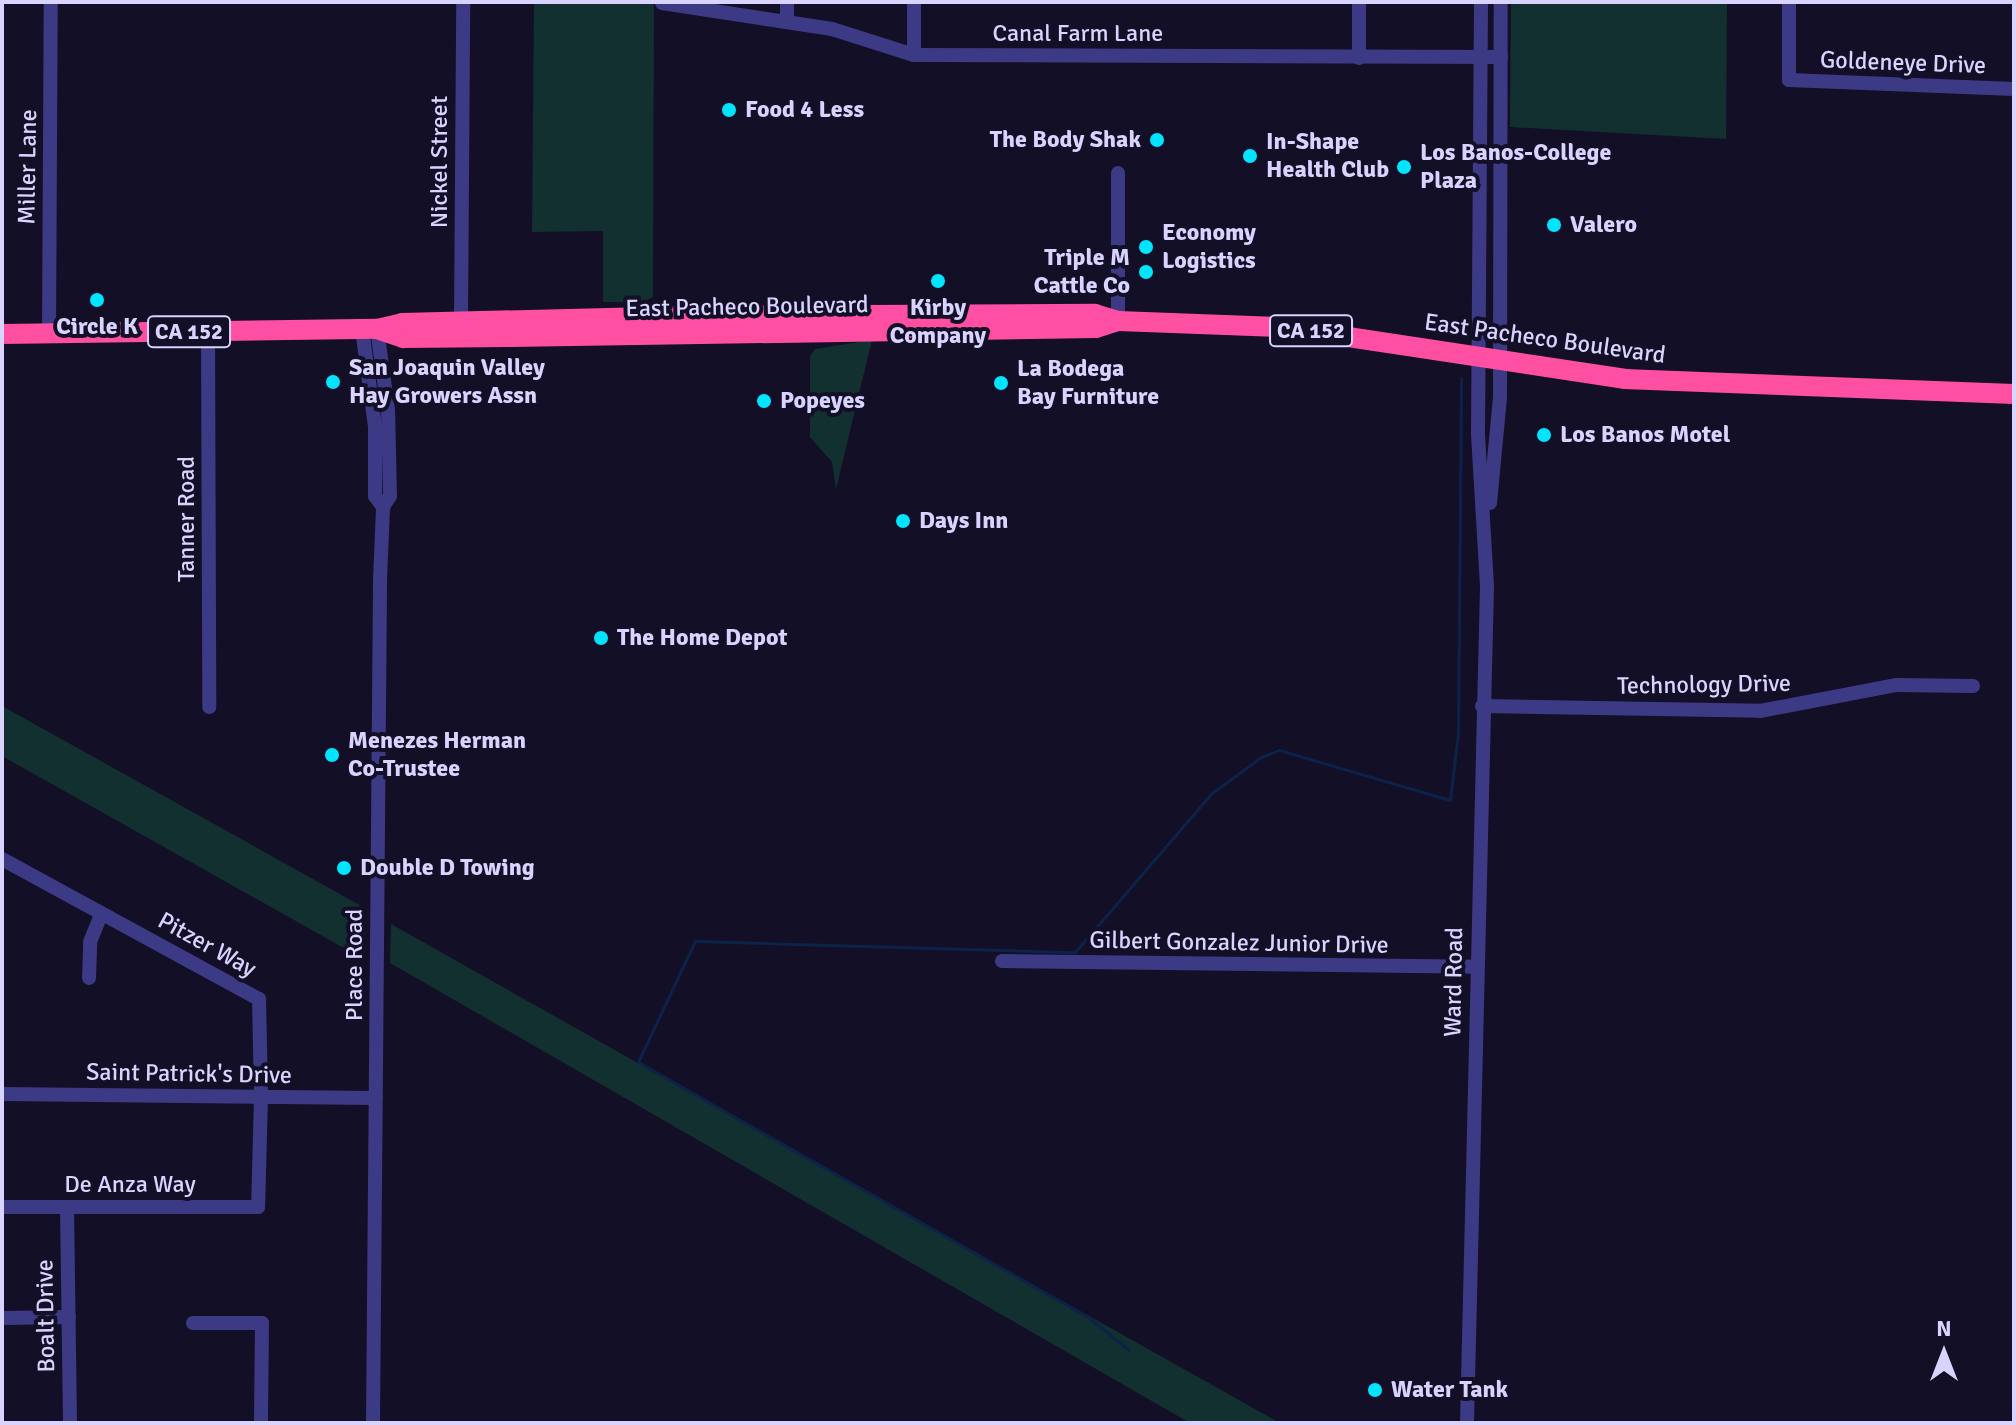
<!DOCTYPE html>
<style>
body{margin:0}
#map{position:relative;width:2016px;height:1425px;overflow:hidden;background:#130f26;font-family:Signika,sans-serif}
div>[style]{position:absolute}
.green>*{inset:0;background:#12302f}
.stream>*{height:3px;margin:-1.5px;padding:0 1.5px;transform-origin:1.5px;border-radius:1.5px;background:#0c2248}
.minor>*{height:14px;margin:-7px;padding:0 7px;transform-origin:7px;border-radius:7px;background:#3d3a85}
.highway>*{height:20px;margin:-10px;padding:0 10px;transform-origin:10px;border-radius:10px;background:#ff4fa3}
.dots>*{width:22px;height:22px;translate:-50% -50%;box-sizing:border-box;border:4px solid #130f26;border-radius:50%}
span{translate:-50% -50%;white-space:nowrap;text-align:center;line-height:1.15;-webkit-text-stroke:8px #130f26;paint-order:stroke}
.shield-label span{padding:2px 6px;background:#130f26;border:2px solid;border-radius:6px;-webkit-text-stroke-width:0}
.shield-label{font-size:22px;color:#d9d4ff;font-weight:700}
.street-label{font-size:24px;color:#d9d4ff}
.poi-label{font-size:24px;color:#d9d4ff;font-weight:700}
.left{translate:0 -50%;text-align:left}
.right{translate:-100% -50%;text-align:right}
.frame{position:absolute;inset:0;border:4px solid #d9d4ff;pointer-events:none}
.north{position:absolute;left:1904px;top:1313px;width:80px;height:80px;-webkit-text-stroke:6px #130f26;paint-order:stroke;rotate:0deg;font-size:22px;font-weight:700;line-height:32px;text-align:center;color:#d9d4ff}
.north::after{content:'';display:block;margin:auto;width:28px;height:36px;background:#d9d4ff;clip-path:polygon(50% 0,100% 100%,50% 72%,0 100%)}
</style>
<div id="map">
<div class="green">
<div style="clip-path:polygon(534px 2px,654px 2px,653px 297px,644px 302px,603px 302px,603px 231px,532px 232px)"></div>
<div style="clip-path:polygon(1511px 2px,1727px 2px,1726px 139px,1510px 127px)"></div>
<div style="clip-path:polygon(872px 340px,836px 489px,832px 462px,810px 437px,810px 356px,815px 349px)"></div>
<div style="clip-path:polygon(2px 706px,365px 908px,365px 960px,2px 756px)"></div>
<div style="clip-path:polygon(391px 924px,636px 1062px,1280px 1423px,1190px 1423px,390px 963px)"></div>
</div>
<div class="stream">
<div style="left:1129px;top:1350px;width:53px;rotate:-141.2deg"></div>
<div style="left:1088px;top:1317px;width:517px;rotate:-150.46deg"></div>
<div style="left:638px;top:1062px;width:134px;rotate:-64.8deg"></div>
<div style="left:695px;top:941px;width:380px;rotate:1.7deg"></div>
<div style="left:1075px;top:952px;width:210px;rotate:-49.3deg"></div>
<div style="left:1212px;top:793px;width:61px;rotate:-36.3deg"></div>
<div style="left:1261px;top:757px;width:19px;rotate:-21deg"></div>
<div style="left:1279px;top:750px;width:178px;rotate:16.3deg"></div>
<div style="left:1450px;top:800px;width:67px;rotate:-83.2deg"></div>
<div style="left:1458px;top:733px;width:355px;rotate:-89.5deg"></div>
</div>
<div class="minor">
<div style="left:1789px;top:2px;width:78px;rotate:90deg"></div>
<div style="left:1789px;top:80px;width:225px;rotate:2.3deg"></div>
<div style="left:662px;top:3px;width:172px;rotate:8.7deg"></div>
<div style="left:832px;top:29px;width:86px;rotate:17.6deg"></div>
<div style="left:914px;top:55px;width:587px;rotate:0.2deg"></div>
<div style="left:787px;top:22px;width:20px;rotate:-90deg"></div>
<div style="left:914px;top:55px;width:53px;rotate:-90deg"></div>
<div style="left:1359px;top:58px;width:56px;rotate:-90deg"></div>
<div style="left:1118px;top:173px;width:148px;rotate:90deg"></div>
<div style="left:461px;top:322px;width:320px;rotate:-89.6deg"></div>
<div style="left:362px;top:329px;width:98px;rotate:82.4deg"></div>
<div style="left:375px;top:426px;width:70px;rotate:90deg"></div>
<div style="left:375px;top:496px;width:14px;rotate:54deg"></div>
<div style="left:208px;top:332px;width:375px;rotate:89.8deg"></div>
<div style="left:49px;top:333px;width:331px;rotate:-89.7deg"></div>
<div style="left:1490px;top:503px;width:106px;rotate:-84.6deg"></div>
<div style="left:1500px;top:397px;width:395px;rotate:-89.9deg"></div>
<div style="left:1482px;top:706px;width:278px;rotate:1deg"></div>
<div style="left:1760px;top:711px;width:138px;rotate:-10.8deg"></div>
<div style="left:1896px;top:685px;width:77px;rotate:0.7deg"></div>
<div style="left:2px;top:859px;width:293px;rotate:28.6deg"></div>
<div style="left:259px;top:999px;width:97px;rotate:88.8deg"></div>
<div style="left:261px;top:1096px;width:111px;rotate:91.5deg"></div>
<div style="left:258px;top:1207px;width:256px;rotate:180deg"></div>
<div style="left:1002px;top:961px;width:474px;rotate:0.7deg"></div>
<div style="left:89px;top:978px;width:36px;rotate:-88deg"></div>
<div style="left:90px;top:942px;width:31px;rotate:-68deg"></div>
<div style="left:2px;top:1094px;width:374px;rotate:0.6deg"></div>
<div style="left:67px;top:1207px;width:216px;rotate:89.2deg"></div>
<div style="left:2px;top:1318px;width:67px;rotate:-0.9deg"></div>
<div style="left:193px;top:1323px;width:69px"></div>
<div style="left:262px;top:1323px;width:100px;rotate:90.6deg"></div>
<div style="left:373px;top:1423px;width:843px;rotate:-89.52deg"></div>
<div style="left:380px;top:580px;width:73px;rotate:-87.6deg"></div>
<div style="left:383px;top:507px;width:13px;rotate:-58deg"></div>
<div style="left:390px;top:496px;width:86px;rotate:-91.3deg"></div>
<div style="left:388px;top:410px;width:82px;rotate:-97.7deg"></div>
<div style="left:1467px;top:1423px;width:837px;rotate:-88.63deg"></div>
<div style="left:1487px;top:586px;width:153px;rotate:-93.4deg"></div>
<div style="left:1478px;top:433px;width:431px;rotate:-89.6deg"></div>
</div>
<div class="highway">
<div style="left:377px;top:329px;width:28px;rotate:19deg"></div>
<div style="left:403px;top:338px;width:107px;rotate:-0.5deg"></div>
<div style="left:510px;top:337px;width:586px;rotate:-0.88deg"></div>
<div style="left:1096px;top:328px;width:23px;rotate:-18deg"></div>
<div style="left:2px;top:334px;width:375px;rotate:-0.8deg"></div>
<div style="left:377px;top:329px;width:26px;rotate:-13deg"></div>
<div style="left:402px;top:323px;width:287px;rotate:-1.4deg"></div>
<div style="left:689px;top:316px;width:406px;rotate:-0.3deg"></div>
<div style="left:1095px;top:314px;width:24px;rotate:17deg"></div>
<div style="left:1118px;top:321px;width:164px;rotate:2.1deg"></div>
<div style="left:1282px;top:327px;width:346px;rotate:8.6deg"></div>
<div style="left:1624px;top:379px;width:390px;rotate:2.2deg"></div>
</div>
<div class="dots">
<div style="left:729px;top:110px;background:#00e5ff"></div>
<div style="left:1157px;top:140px;background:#00e5ff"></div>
<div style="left:1250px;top:156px;background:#00e5ff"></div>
<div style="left:1404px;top:167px;background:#00e5ff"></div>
<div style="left:1554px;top:225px;background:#00e5ff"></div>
<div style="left:1146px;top:247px;background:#00e5ff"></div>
<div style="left:1146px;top:272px;background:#00e5ff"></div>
<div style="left:938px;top:281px;background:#00e5ff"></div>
<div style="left:97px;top:300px;background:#00e5ff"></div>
<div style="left:333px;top:382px;background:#00e5ff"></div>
<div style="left:1001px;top:383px;background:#00e5ff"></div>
<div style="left:764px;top:401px;background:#00e5ff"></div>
<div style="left:1544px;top:435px;background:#00e5ff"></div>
<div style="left:903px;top:521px;background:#00e5ff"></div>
<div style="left:601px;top:638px;background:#00e5ff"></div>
<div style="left:332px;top:755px;background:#00e5ff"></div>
<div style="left:344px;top:868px;background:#00e5ff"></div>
<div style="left:1375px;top:1390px;background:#00e5ff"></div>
</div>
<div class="shield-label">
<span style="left:1311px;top:331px">CA 152</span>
<span style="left:189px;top:332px">CA 152</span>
</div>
<div class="street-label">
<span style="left:1078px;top:34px">Canal Farm Lane</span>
<span style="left:1903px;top:63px;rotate:2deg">Goldeneye Drive</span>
<span style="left:440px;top:162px;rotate:-90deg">Nickel Street</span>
<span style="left:28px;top:167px;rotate:-89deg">Miller Lane</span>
<span style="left:747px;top:307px;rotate:-1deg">East Pacheco Boulevard</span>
<span style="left:1545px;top:339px;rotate:8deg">East Pacheco Boulevard</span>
<span style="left:187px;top:519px;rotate:-90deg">Tanner Road</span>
<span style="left:1704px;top:685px;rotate:-1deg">Technology Drive</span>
<span style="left:1239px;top:943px;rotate:1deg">Gilbert Gonzalez Junior Drive</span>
<span style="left:207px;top:945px;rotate:29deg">Pitzer Way</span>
<span style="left:355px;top:965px;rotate:-90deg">Place Road</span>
<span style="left:1454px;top:982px;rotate:-89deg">Ward Road</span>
<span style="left:189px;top:1074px;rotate:1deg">Saint Patrick's Drive</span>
<span style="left:130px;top:1185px">De Anza Way</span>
<span style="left:46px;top:1316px;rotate:-91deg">Boalt Drive</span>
</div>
<div class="poi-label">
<span class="left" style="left:745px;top:110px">Food 4 Less</span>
<span class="right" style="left:1141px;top:140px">The Body Shak</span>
<span class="left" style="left:1266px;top:156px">In-Shape<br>Health Club</span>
<span class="left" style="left:1420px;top:167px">Los Banos-College<br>Plaza</span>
<span class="left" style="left:1570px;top:225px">Valero</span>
<span class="left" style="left:1162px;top:247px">Economy<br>Logistics</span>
<span class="right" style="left:1130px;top:272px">Triple M<br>Cattle Co</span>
<span style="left:938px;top:322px">Kirby<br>Company</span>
<span style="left:97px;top:327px">Circle K</span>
<span class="left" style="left:349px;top:382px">San Joaquin Valley<br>Hay Growers Assn</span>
<span class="left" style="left:1017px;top:383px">La Bodega<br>Bay Furniture</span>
<span class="left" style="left:780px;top:401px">Popeyes</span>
<span class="left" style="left:1560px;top:435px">Los Banos Motel</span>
<span class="left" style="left:919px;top:521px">Days Inn</span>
<span class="left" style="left:617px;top:638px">The Home Depot</span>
<span class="left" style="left:348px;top:755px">Menezes Herman<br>Co-Trustee</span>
<span class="left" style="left:360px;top:868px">Double D Towing</span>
<span class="left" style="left:1391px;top:1390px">Water Tank</span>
</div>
<div class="frame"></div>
<div class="north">N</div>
</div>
